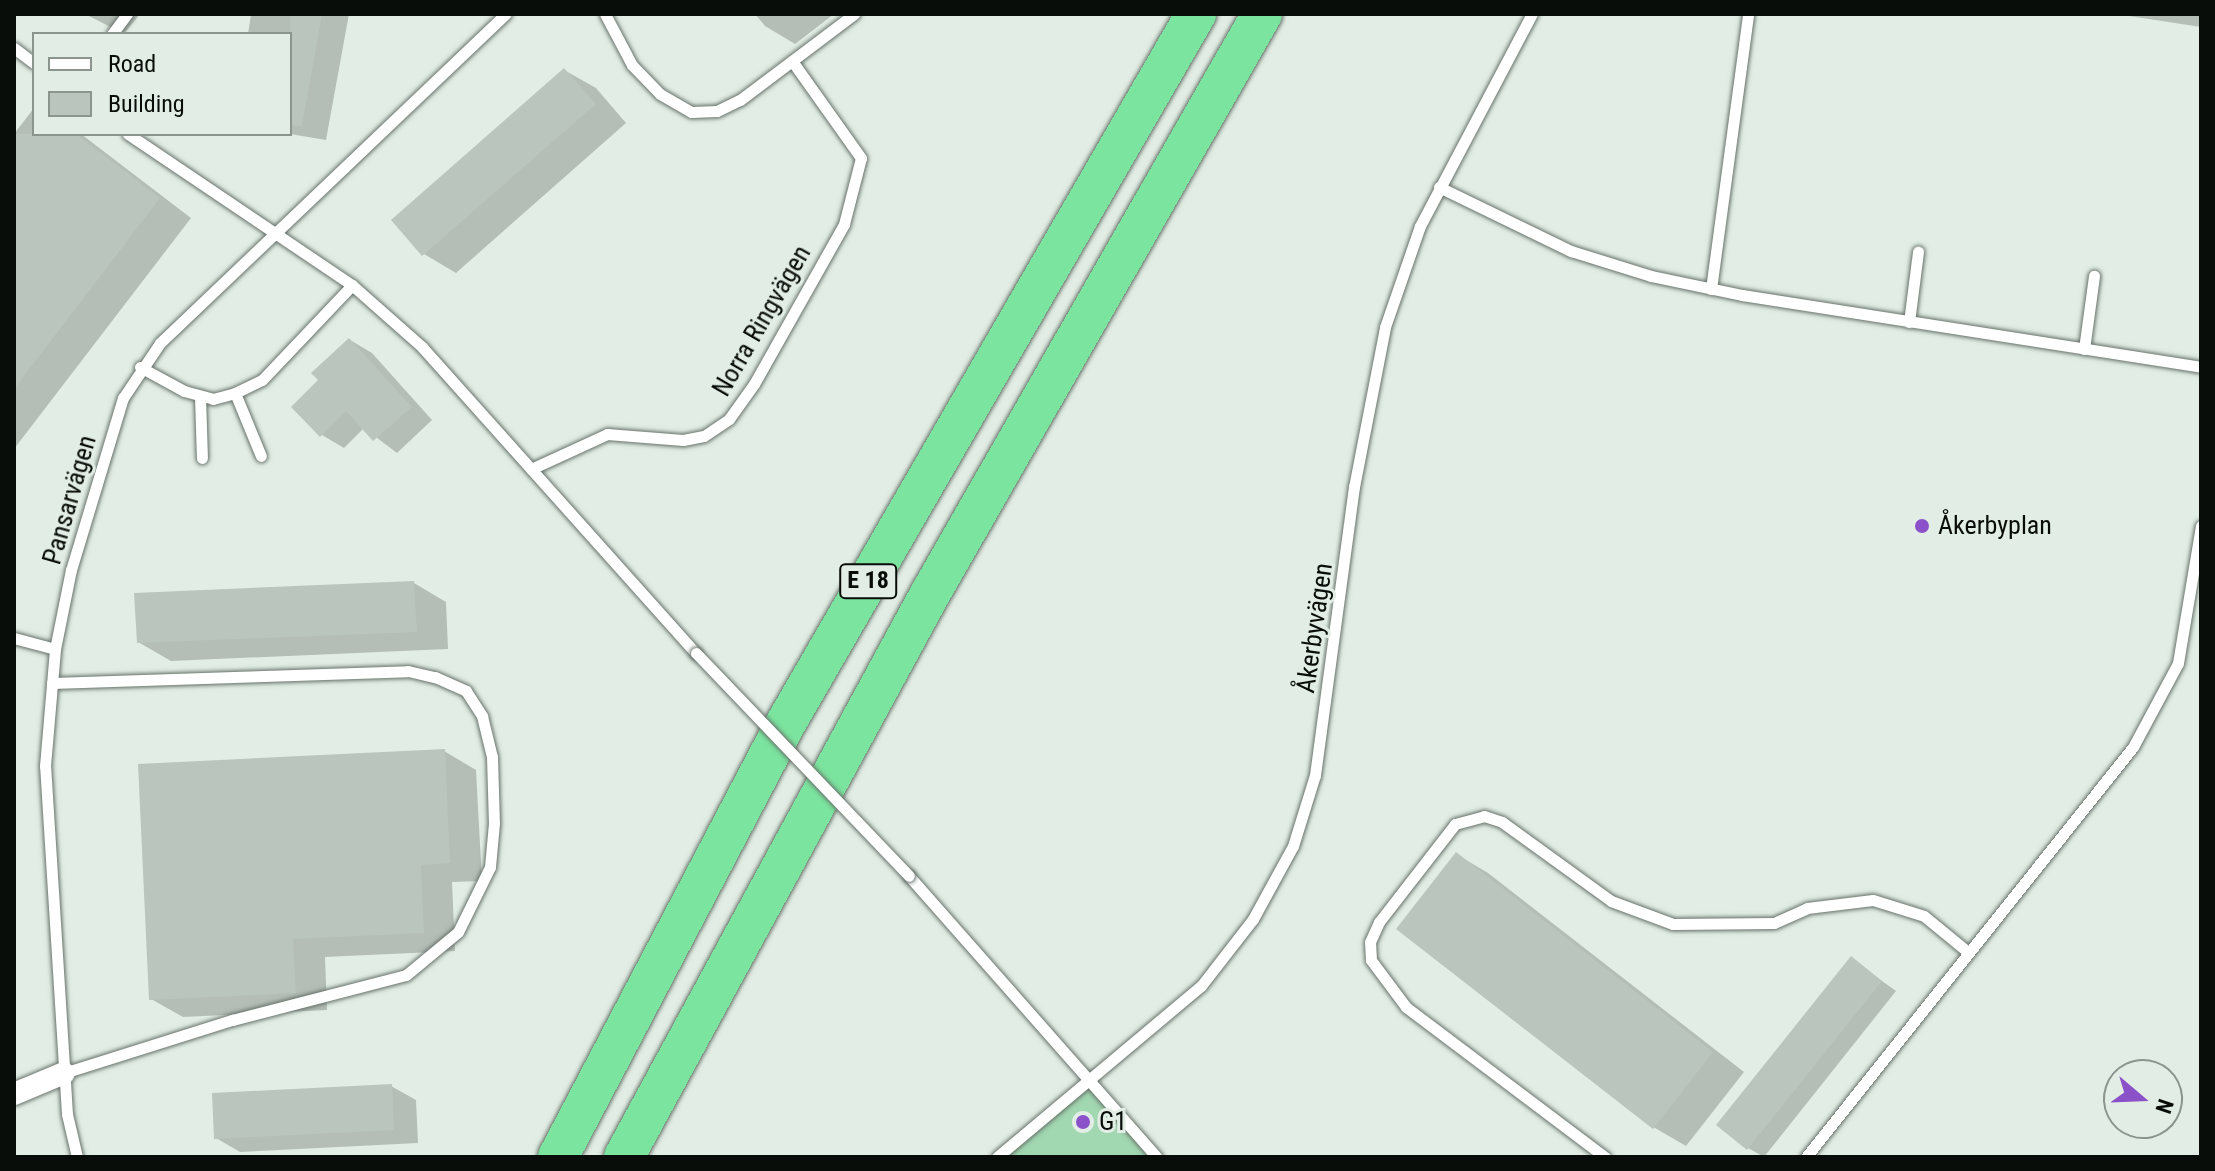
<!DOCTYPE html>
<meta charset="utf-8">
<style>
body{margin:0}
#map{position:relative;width:2215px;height:1171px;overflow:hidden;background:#e2eee5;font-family:"Roboto Condensed",sans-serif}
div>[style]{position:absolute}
.green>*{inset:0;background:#a1d7b1}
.shadow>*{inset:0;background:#0003}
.building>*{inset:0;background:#bac5bd}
.roads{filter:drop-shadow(0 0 2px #67726a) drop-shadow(0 0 2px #67726a)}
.service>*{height:11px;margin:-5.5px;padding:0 5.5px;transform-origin:5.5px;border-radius:5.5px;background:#fff}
.minor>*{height:22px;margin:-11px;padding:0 11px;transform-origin:11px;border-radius:11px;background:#fff}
.motorway>*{height:40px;margin:-20px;padding:0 20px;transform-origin:20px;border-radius:20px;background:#7be49f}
.bridges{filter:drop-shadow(0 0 2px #67726a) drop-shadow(0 0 2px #67726a)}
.service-bridge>*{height:11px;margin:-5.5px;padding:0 5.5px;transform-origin:5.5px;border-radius:5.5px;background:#fff}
.dots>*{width:22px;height:22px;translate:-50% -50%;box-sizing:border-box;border:4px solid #e2eee5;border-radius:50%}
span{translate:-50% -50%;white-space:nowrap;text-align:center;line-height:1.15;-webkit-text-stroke:6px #e2eee5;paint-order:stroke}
.shield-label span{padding:2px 6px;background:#e2eee5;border:2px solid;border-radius:6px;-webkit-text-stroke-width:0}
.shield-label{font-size:24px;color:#090d0a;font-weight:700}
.street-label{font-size:26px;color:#090d0a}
.poi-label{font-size:26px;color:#090d0a}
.left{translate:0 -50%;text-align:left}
.frame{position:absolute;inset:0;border:16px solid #090d0a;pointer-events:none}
.legend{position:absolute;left:32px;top:32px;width:260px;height:104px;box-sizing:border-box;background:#e2eee5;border:2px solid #8b948d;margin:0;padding:10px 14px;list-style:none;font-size:24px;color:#090d0a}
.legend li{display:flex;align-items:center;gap:16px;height:40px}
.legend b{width:40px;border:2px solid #8b948d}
.north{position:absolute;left:2103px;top:1059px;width:80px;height:80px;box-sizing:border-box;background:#e2eee5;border:2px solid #8b948d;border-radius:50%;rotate:109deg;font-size:22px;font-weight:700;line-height:32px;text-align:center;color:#090d0a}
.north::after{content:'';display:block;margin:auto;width:28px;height:36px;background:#8b51c8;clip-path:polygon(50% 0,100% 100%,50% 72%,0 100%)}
</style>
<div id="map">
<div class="green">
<div style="clip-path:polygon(1090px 1086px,1148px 1157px,1002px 1157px)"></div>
</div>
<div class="shadow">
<div style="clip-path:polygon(85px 14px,140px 14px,124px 34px)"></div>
<div style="clip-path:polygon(251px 14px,349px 14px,326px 140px,290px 134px,290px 34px,248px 34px)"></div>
<div style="clip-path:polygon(755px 14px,834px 14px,795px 44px,765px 26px)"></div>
<div style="clip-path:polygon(2116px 14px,2201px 14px,2201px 27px)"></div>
<div style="clip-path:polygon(564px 70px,596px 88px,626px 123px,456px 273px,424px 254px)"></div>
<div style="clip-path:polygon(34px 108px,34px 134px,81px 134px,191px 218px,14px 449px,14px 134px)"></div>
<div style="clip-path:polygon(350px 340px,372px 353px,432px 420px,397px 453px,364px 428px,344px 448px,322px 435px,321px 380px)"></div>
<div style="clip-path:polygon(414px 583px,446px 602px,448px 649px,171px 661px,138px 642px)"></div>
<div style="clip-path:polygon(444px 751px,476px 770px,482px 881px,452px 882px,455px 951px,325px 957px,327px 1010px,183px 1017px,151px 999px)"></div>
<div style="clip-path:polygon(1456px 854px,1488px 873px,1744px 1072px,1686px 1146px,1655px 1128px,1399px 929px)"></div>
<div style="clip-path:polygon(1851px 959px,1896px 991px,1764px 1157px,1748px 1148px)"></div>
<div style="clip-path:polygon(391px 1086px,416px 1100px,418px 1143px,240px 1152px,216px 1138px)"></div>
</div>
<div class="building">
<div style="clip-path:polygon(290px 14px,322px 14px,302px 126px,290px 125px)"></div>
<div style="clip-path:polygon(564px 68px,596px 104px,422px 256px,391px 220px)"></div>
<div style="clip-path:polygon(14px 134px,76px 134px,160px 198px,14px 389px)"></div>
<div style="clip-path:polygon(349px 338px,412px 407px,373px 441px,346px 411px,320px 437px,291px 407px,318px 380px,311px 373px)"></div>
<div style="clip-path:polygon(414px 581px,417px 632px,137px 643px,134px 593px)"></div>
<div style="clip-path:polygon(445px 749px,450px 863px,421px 865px,424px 933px,293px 939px,296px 993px,149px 1000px,138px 764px)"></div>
<div style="clip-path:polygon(1456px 852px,1713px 1052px,1653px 1129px,1396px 929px)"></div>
<div style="clip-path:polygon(1851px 956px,1882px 981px,1747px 1150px,1716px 1125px)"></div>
<div style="clip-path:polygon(392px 1084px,394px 1130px,214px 1139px,212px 1093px)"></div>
</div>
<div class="roads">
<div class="service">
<div style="left:605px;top:14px;width:58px;rotate:62.1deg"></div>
<div style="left:632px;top:65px;width:40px;rotate:46deg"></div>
<div style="left:660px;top:94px;width:36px;rotate:30deg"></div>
<div style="left:691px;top:112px;width:26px;rotate:-2deg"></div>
<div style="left:717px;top:111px;width:25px;rotate:-26deg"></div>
<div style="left:740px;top:100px;width:143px;rotate:-37deg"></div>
<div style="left:112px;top:34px;width:25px;rotate:-53deg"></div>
<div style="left:14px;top:48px;width:25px;rotate:37deg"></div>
<div style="left:128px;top:134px;width:270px;rotate:34deg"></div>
<div style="left:352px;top:285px;width:94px;rotate:41.5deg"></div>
<div style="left:422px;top:347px;width:411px;rotate:48.2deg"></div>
<div style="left:1439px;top:187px;width:147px;rotate:25.9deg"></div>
<div style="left:1571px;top:251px;width:84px;rotate:17.4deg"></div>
<div style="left:1651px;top:276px;width:93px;rotate:11.8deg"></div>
<div style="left:1742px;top:295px;width:465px;rotate:8.9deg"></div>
<div style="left:1711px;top:289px;width:277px;rotate:-82.3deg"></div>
<div style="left:1909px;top:322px;width:71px;rotate:-82.7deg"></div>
<div style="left:2084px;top:349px;width:74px;rotate:-82.2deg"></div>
<div style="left:140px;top:367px;width:50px;rotate:28.6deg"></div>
<div style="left:184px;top:391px;width:30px;rotate:15deg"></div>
<div style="left:213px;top:399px;width:23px;rotate:-15deg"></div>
<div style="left:235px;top:393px;width:30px;rotate:-26deg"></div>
<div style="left:262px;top:380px;width:131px;rotate:-46.5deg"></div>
<div style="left:235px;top:393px;width:68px;rotate:67.6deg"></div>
<div style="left:200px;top:396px;width:62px;rotate:88.2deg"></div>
<div style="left:531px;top:469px;width:84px;rotate:-24.7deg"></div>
<div style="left:607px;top:434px;width:76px;rotate:4.5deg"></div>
<div style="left:683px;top:440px;width:21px;rotate:-11deg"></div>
<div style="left:704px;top:436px;width:30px;rotate:-34deg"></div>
<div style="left:729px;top:419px;width:43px;rotate:-54.5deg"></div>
<div style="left:754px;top:384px;width:184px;rotate:-60.6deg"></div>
<div style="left:844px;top:224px;width:68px;rotate:-75.6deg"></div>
<div style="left:861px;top:158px;width:119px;rotate:-125.4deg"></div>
<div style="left:14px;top:638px;width:42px;rotate:15deg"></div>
<div style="left:52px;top:683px;width:356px;rotate:-1.9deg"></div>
<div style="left:408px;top:671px;width:28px;rotate:13deg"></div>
<div style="left:435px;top:677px;width:34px;rotate:24deg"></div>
<div style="left:466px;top:691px;width:30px;rotate:57deg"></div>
<div style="left:482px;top:716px;width:42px;rotate:76.3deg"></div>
<div style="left:492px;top:757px;width:66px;rotate:88.3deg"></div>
<div style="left:494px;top:823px;width:44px;rotate:95.2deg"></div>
<div style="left:490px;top:867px;width:72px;rotate:116.2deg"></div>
<div style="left:458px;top:932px;width:67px;rotate:140.4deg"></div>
<div style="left:406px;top:975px;width:180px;rotate:165.5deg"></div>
<div style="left:232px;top:1020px;width:176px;rotate:162.5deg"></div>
<div style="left:909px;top:876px;width:375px;rotate:48.6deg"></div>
<div style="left:77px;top:1157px;width:44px;rotate:-103.1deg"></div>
<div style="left:67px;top:1114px;width:349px;rotate:-93.6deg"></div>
<div style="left:45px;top:766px;width:117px;rotate:-85.1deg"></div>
<div style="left:55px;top:649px;width:81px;rotate:-78.6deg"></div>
<div style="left:71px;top:570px;width:180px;rotate:-73.2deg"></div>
<div style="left:123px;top:398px;width:66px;rotate:-56.1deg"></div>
<div style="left:160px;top:343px;width:477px;rotate:-43.6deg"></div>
<div style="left:997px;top:1157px;width:266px;rotate:-40deg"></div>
<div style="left:1201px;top:986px;width:85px;rotate:-52.2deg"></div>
<div style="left:1253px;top:919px;width:83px;rotate:-61.3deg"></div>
<div style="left:1293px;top:846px;width:74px;rotate:-72.8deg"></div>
<div style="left:1315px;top:775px;width:291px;rotate:-82.3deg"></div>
<div style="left:1354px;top:487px;width:163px;rotate:-79deg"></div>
<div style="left:1385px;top:327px;width:107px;rotate:-70.9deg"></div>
<div style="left:1420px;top:226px;width:240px;rotate:-62.2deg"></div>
<div style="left:1605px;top:1157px;width:249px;rotate:-143deg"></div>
<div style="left:1406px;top:1007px;width:59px;rotate:-126.7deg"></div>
<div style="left:1371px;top:960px;width:18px;rotate:-93deg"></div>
<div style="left:1370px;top:942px;width:22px;rotate:-66deg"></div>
<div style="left:1379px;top:922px;width:124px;rotate:-52.2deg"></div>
<div style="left:1455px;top:824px;width:30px;rotate:-15deg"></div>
<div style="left:1484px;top:816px;width:19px;rotate:18deg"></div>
<div style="left:1502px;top:822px;width:135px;rotate:35.9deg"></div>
<div style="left:1611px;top:901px;width:66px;rotate:20.4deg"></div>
<div style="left:1673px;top:924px;width:101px;rotate:-0.6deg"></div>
<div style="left:1774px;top:923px;width:36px;rotate:-24deg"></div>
<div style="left:1807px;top:908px;width:66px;rotate:-6.9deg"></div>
<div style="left:1873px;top:900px;width:53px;rotate:17.4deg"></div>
<div style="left:1924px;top:916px;width:58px;rotate:39.4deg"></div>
<div style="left:1806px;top:1157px;width:524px;rotate:-51.43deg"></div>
<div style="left:2133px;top:747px;width:95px;rotate:-61.8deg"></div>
<div style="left:2178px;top:663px;width:139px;rotate:-80.5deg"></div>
</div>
<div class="minor">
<div style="left:14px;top:1094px;width:54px;rotate:-22.8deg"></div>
</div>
<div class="motorway">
<div style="left:558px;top:1157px;width:484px;rotate:-62.3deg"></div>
<div style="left:783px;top:728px;width:825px;rotate:-59.95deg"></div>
<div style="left:624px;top:1157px;width:641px;rotate:-61.48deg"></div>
<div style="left:930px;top:594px;width:668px;rotate:-60.21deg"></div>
</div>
</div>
<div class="bridges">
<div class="service-bridge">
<div style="left:696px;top:653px;width:308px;rotate:46.3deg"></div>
</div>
</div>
<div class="dots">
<div style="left:1922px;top:526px;background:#8b51c8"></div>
<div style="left:1083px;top:1122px;background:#8b51c8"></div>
</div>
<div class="shield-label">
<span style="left:868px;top:581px">E 18</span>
</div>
<div class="street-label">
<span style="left:762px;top:321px;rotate:-60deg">Norra Ringvägen</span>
<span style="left:70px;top:500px;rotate:-74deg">Pansarvägen</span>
<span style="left:1315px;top:628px;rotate:-82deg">Åkerbyvägen</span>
</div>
<div class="poi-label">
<span class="left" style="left:1938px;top:526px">Åkerbyplan</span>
<span class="left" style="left:1099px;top:1122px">G1</span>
</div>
<div class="frame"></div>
<ul class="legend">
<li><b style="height:10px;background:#fff"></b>Road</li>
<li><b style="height:22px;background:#bac5bd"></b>Building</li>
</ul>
<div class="north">N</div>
</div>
